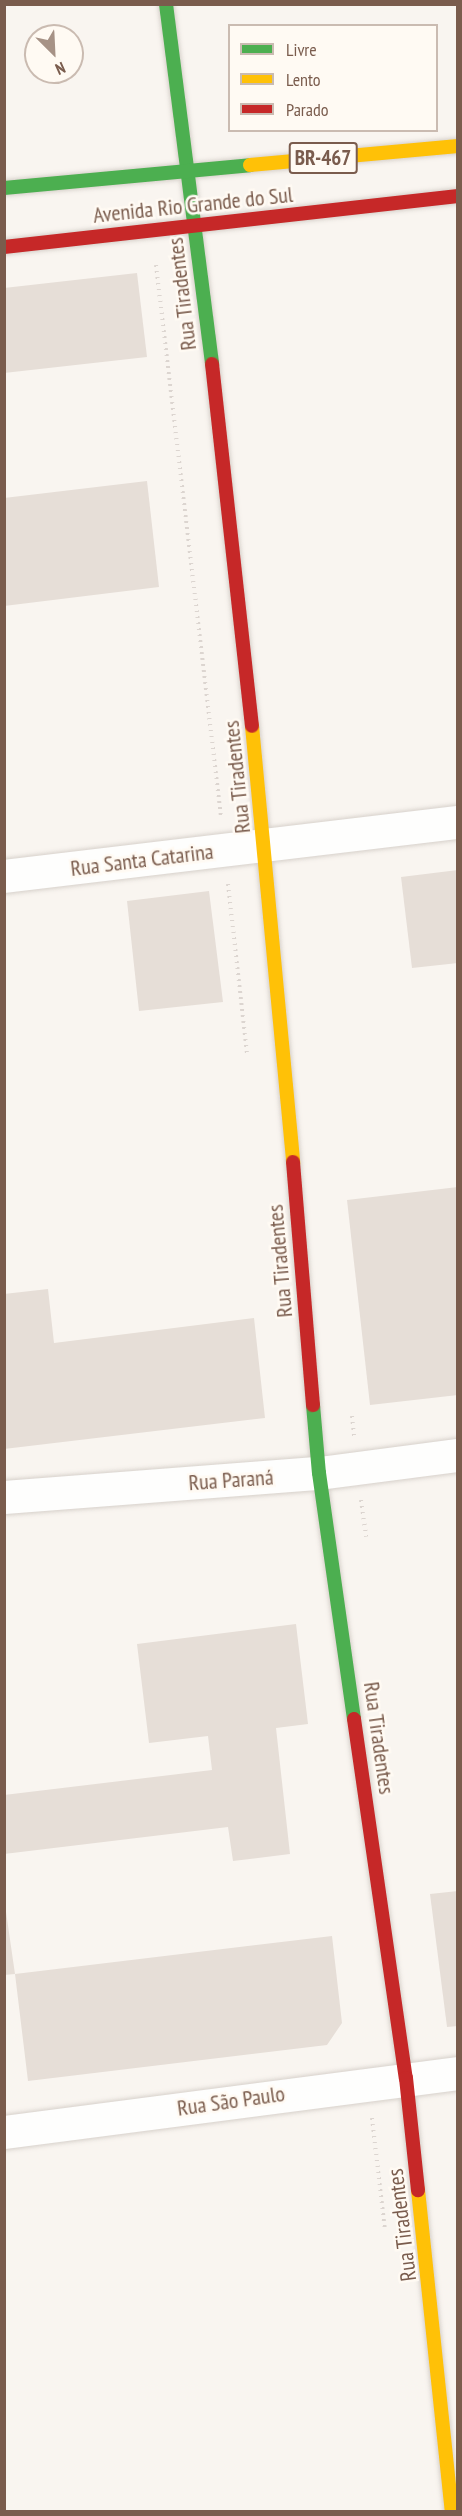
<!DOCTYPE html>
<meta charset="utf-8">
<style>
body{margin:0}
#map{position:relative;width:462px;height:2516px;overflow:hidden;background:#f9f5f0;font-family:"PT Sans Narrow",sans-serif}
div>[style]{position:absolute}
.building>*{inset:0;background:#e6ded7}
.path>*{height:4px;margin-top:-2px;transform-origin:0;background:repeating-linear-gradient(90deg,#dcd5d0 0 1.5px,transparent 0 6px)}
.roads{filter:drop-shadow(0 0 2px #d7d1cb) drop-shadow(0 0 2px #d7d1cb)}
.street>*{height:33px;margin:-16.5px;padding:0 16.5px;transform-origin:16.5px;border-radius:16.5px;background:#fefefd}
.fast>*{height:14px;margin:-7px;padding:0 7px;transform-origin:7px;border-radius:7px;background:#4caf50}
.slow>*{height:14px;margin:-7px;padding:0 7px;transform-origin:7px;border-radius:7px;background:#ffc107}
.jam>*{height:14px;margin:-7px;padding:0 7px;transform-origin:7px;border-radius:7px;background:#c62828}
span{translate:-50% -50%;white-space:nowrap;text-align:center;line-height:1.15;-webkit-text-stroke:5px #fffaf3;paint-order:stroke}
.shield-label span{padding:2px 4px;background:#fffaf3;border:2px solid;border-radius:4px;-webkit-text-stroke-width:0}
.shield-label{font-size:21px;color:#7a5c4d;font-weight:700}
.street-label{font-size:22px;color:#7a5c4d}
.frame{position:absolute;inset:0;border:6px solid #7a5c4d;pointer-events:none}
.legend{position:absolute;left:228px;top:24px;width:210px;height:108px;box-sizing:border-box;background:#fffaf3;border:2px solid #cabbb1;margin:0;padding:8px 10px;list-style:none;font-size:18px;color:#7a5c4d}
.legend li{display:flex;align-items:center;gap:12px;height:30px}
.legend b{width:30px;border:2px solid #cabbb1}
.north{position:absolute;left:24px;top:24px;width:60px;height:60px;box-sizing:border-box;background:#fffaf3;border:2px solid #cabbb1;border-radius:50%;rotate:156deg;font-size:16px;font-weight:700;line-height:24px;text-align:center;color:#7a5c4d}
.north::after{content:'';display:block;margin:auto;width:21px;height:27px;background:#a69286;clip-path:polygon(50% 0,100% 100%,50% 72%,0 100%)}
</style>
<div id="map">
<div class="building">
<div style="clip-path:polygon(137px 273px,147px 357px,4px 373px,4px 288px)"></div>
<div style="clip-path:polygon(147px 481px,159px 587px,4px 606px,4px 498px)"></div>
<div style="clip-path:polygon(458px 870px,458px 963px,412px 968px,401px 877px)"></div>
<div style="clip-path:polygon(209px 891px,223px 1002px,139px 1011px,127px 901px)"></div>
<div style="clip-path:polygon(458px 1187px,458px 1395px,370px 1405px,347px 1200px)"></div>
<div style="clip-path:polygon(48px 1289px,54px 1343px,254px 1318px,265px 1418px,4px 1449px,4px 1294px)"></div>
<div style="clip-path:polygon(296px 1624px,308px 1724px,276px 1728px,290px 1854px,233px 1861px,228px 1827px,4px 1854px,4px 1795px,212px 1770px,208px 1736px,149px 1743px,137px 1644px)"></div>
<div style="clip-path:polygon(458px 1891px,458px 2026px,447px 2027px,430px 1894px)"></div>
<div style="clip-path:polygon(4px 1898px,15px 1974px,332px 1936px,342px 2023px,327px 2045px,28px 2081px,15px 1974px,4px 1975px)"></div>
</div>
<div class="path">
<div style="left:156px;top:265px;width:556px;rotate:83.28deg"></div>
<div style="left:228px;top:884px;width:170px;rotate:83.6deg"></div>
<div style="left:352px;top:1416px;width:20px;rotate:84deg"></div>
<div style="left:361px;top:1500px;width:37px;rotate:82deg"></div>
<div style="left:372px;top:2118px;width:113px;rotate:83.4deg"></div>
</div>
<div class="roads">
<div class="street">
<div style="left:4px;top:876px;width:457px;rotate:-6.8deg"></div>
<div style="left:4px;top:1497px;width:316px;rotate:-4.4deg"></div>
<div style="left:319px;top:1473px;width:140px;rotate:-7.4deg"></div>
<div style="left:4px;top:2132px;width:458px;rotate:-7.4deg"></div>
</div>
<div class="fast">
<div style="left:166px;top:4px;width:363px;rotate:82.7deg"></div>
<div style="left:4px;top:188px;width:247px;rotate:-5.3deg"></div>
<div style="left:313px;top:1405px;width:68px;rotate:85deg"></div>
<div style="left:319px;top:1473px;width:248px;rotate:81.9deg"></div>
</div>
<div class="slow">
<div style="left:250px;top:165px;width:209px;rotate:-5.2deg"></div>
<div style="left:252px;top:726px;width:438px;rotate:84.6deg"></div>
<div style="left:418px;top:2190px;width:324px;rotate:84deg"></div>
</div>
<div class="jam">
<div style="left:4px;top:247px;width:457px;rotate:-6.4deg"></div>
<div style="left:212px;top:364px;width:364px;rotate:83.7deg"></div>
<div style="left:293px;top:1162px;width:244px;rotate:85.3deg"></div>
<div style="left:354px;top:1719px;width:363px;rotate:81.8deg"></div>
<div style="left:406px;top:2078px;width:113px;rotate:83.9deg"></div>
</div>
</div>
<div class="shield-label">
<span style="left:323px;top:158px">BR-467</span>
</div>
<div class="street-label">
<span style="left:193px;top:205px;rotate:-6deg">Avenida Rio Grande do Sul</span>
<span style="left:182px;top:294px;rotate:-97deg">Rua Tiradentes</span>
<span style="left:237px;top:777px;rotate:-96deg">Rua Tiradentes</span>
<span style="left:142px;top:860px;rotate:-7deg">Rua Santa Catarina</span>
<span style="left:280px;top:1261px;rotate:-95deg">Rua Tiradentes</span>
<span style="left:231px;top:1480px;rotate:-4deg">Rua Paraná</span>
<span style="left:379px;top:1738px;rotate:82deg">Rua Tiradentes</span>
<span style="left:231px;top:2101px;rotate:-8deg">Rua São Paulo</span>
<span style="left:402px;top:2225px;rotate:-97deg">Rua Tiradentes</span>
</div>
<div class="frame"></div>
<ul class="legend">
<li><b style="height:8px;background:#4caf50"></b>Livre</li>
<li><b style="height:8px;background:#ffc107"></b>Lento</li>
<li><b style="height:8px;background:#c62828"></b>Parado</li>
</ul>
<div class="north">N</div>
</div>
